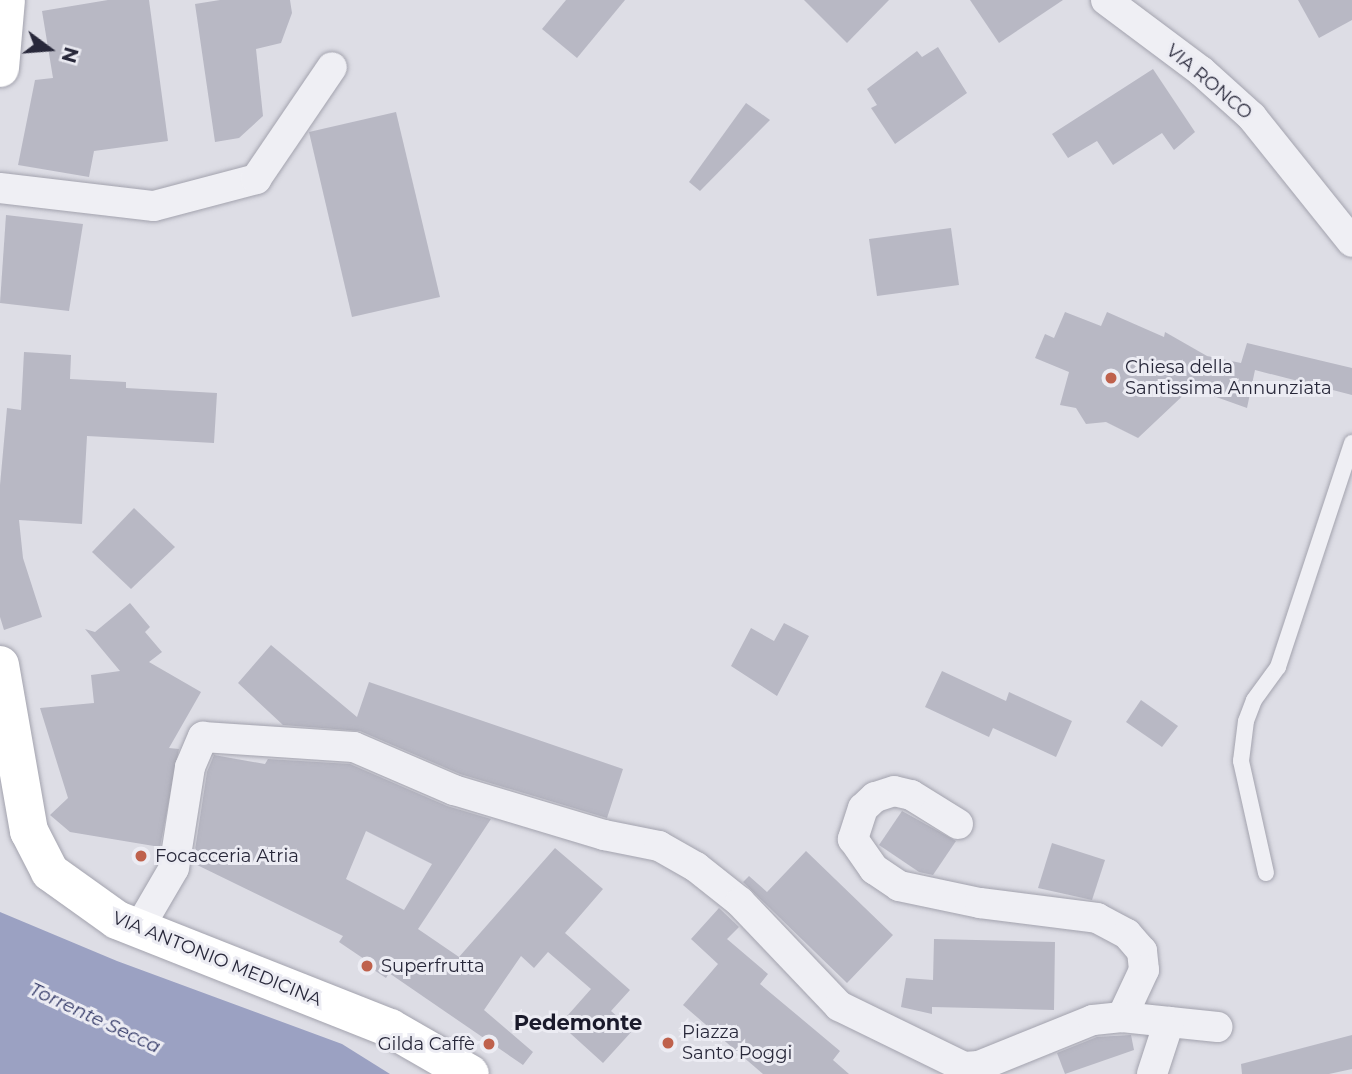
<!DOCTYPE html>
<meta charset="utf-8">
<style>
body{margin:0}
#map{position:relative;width:1352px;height:1074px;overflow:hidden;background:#dddde5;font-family:Montserrat,sans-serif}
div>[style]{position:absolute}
.water>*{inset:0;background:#9ba1c2}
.building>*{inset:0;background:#b8b8c4}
.roads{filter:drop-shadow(0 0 2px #a3a3ae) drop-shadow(0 0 2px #a3a3ae)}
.service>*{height:16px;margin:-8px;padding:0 8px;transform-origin:8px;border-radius:8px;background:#efeff4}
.minor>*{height:30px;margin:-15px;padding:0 15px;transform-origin:15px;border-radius:15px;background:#efeff4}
.secondary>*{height:38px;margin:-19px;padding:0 19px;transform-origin:19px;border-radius:19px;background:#fff}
.dots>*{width:19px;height:19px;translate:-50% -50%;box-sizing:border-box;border:4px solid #ececf3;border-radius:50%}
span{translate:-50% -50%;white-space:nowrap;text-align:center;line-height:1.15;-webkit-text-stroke:6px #ececf3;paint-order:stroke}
.street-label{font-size:18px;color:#28283a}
.poi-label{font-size:18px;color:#28283a}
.left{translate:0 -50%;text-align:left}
.right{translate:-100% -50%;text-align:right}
.water-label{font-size:19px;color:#363c69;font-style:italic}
.quarter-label{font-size:21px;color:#1a1a2b;font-weight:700}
.north{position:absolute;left:14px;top:14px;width:70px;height:70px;-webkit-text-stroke:5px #ececf3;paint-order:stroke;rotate:106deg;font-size:19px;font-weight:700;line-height:28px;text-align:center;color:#28283a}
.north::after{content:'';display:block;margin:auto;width:24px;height:32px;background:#28283a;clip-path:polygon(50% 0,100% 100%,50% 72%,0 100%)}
</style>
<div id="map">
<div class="water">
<div style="clip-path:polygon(0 912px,117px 961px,342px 1044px,390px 1074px,0 1074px)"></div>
</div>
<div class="building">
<div style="clip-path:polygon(108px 0,149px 0,168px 141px,94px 151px,89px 177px,18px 165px,35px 80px,53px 78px,42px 11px)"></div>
<div style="clip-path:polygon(220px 0,290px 0,292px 13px,281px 43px,256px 49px,263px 116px,239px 138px,215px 142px,195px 4px)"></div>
<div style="clip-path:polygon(566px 0,625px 0,577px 58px,542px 29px)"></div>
<div style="clip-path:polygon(804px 0,889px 0,847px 43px)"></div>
<div style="clip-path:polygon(970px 0,1063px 0,999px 43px)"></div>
<div style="clip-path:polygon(1298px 0,1352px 0,1352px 20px,1319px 38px)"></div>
<div style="clip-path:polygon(938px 47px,967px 93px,895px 144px,871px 108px,877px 105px,867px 89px,917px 51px,922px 57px)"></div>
<div style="clip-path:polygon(1153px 69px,1195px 132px,1174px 150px,1162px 133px,1113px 165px,1097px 141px,1068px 158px,1052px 134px)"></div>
<div style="clip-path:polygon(746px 103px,770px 120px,700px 191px,689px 182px)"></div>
<div style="clip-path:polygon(396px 112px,440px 297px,352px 317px,309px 132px)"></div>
<div style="clip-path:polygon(6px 215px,83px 224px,69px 311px,0 303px)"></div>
<div style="clip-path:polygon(951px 228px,959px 285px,877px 296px,869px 239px)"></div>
<div style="clip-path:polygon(1065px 312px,1101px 326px,1107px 312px,1164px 337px,1165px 332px,1207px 356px,1241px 363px,1247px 343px,1352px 368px,1352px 395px,1255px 370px,1247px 408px,1191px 388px,1138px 438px,1106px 422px,1086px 424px,1076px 408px,1060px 405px,1069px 372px,1035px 358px,1045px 334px,1054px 338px)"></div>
<div style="clip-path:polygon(24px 352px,71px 355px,70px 379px,126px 382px,126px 388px,217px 393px,214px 443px,87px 436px,82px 524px,19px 520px,23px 558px,42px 617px,4px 630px,0 617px,0 485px,7px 408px,21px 410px)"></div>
<div style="clip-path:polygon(134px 508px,175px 547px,131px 589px,92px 552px)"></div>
<div style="clip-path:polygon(130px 603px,150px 627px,145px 632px,162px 652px,149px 662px,201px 692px,169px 748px,179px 749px,160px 847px,70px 832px,50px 815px,68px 798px,40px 708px,94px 703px,91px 675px,120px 671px,85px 629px,95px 632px)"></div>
<div style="clip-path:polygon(784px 623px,809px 636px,777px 696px,731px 666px,751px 628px,774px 641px)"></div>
<div style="clip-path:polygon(271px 645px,357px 717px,369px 682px,623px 769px,607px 818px,460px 774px,360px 731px,283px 725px,238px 683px)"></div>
<div style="clip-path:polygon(942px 671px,1006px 701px,1009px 692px,1072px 721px,1056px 757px,993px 728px,989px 737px,925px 707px)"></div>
<div style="clip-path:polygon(1141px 700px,1178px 726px,1162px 747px,1126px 722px)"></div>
<div style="clip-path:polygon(evenodd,214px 755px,265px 764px,268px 759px,350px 764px,447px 806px,491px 819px,418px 929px,459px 957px,555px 848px,603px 889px,565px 933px,630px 990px,611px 1011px,633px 1030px,603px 1063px,560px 1024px,591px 989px,548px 952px,534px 968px,521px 956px,484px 1010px,533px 1052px,523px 1065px,389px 973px,386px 978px,368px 966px,370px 963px,339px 942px,343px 936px,193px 863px,207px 772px,214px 755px,366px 831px,432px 864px,404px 910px,346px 879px,366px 831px)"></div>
<div style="clip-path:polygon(902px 811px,956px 841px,933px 875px,919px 872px,879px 845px)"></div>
<div style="clip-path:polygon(1052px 843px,1105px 860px,1092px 900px,1038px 888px)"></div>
<div style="clip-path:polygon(806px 851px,893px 935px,847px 983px,743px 882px,749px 876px,767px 892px)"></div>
<div style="clip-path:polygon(719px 908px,739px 927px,727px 939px,768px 974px,760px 984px,840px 1051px,833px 1060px,849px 1074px,763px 1074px,683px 1005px,718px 964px,691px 939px)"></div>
<div style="clip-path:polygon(934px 939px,1055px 942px,1054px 1010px,932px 1007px,932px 1014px,901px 1007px,906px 978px,933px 980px)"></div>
<div style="clip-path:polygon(1131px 1035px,1134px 1050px,1065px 1074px,1057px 1053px,1097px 1037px)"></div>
<div style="clip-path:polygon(1352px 1035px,1352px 1069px,1329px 1074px,1242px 1074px,1241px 1064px)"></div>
</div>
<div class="roads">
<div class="service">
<div style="left:1266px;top:873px;width:115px;rotate:-102.6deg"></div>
<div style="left:1241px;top:761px;width:40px;rotate:-82.9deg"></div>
<div style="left:1246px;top:721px;width:22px;rotate:-69deg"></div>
<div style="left:1254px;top:700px;width:41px;rotate:-54deg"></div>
<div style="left:1278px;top:667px;width:236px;rotate:-71.7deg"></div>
</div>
<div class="minor">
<div style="left:1106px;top:0;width:119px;rotate:36.8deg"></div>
<div style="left:1201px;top:71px;width:69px;rotate:42deg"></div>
<div style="left:1252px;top:117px;width:160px;rotate:51.3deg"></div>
<div style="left:0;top:188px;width:155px;rotate:6.7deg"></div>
<div style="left:154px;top:206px;width:106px;rotate:-14.8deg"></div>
<div style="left:256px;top:179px;width:135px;rotate:-55.8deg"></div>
<div style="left:958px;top:824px;width:55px;rotate:-148.3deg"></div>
<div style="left:911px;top:795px;width:17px;rotate:-167deg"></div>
<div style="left:894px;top:791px;width:20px;rotate:162deg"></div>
<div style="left:875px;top:797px;width:16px;rotate:137deg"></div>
<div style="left:863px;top:808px;width:33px;rotate:108deg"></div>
<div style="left:853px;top:839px;width:37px;rotate:55deg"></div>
<div style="left:874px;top:869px;width:30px;rotate:34deg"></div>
<div style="left:899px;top:886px;width:83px;rotate:11.9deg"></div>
<div style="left:980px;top:903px;width:118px;rotate:7.3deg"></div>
<div style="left:1097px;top:918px;width:34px;rotate:28deg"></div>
<div style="left:1127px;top:934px;width:23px;rotate:49deg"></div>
<div style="left:1142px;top:951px;width:19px;rotate:84deg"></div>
<div style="left:1144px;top:970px;width:52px;rotate:115.1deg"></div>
<div style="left:139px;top:928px;width:69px;rotate:-59.7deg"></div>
<div style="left:174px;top:868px;width:102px;rotate:-81deg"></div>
<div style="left:190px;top:767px;width:33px;rotate:-67deg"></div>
<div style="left:203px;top:737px;width:151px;rotate:3.8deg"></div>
<div style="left:354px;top:747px;width:109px;rotate:23.3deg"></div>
<div style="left:454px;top:790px;width:157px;rotate:16.7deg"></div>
<div style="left:604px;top:835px;width:56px;rotate:11.3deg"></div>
<div style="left:659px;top:846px;width:43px;rotate:29.6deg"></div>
<div style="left:696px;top:867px;width:56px;rotate:38.5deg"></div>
<div style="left:740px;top:902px;width:144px;rotate:46.4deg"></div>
<div style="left:839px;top:1006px;width:139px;rotate:26deg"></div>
<div style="left:964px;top:1067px;width:15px;rotate:-4deg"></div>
<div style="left:979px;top:1066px;width:123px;rotate:-22deg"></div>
<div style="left:1093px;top:1020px;width:29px;rotate:-6deg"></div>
<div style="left:1122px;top:1017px;width:96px;rotate:6deg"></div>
<div style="left:1152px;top:1074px;width:55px;rotate:-71.9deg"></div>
</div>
<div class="secondary">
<div style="left:0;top:68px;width:68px;rotate:-85deg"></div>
<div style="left:0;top:665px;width:169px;rotate:80.1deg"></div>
<div style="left:29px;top:831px;width:46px;rotate:62.9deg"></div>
<div style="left:50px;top:872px;width:82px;rotate:35.6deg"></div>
<div style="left:117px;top:920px;width:294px;rotate:21.6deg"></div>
<div style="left:390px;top:1028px;width:92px;rotate:29.9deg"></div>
</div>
</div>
<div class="dots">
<div style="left:1111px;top:378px;background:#bf614c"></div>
<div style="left:141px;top:856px;background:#bf614c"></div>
<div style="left:367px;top:966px;background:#bf614c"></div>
<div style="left:668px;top:1043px;background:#bf614c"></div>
<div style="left:489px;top:1044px;background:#bf614c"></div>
</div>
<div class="street-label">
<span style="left:1209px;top:82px;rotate:40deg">VIA RONCO</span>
<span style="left:217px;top:959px;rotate:22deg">VIA ANTONIO MEDICINA</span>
</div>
<div class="poi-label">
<span class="left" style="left:1125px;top:378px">Chiesa della<br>Santissima Annunziata</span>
<span class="left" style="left:155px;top:856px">Focacceria Atria</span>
<span class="left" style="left:381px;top:966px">Superfrutta</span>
<span class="left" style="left:682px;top:1043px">Piazza<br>Santo Poggi</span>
<span class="right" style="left:475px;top:1044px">Gilda Caffè</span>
</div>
<div class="water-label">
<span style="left:95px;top:1018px;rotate:25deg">Torrente Secca</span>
</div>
<div class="quarter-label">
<span style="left:578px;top:1023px">Pedemonte</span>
</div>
<div class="north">N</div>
</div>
